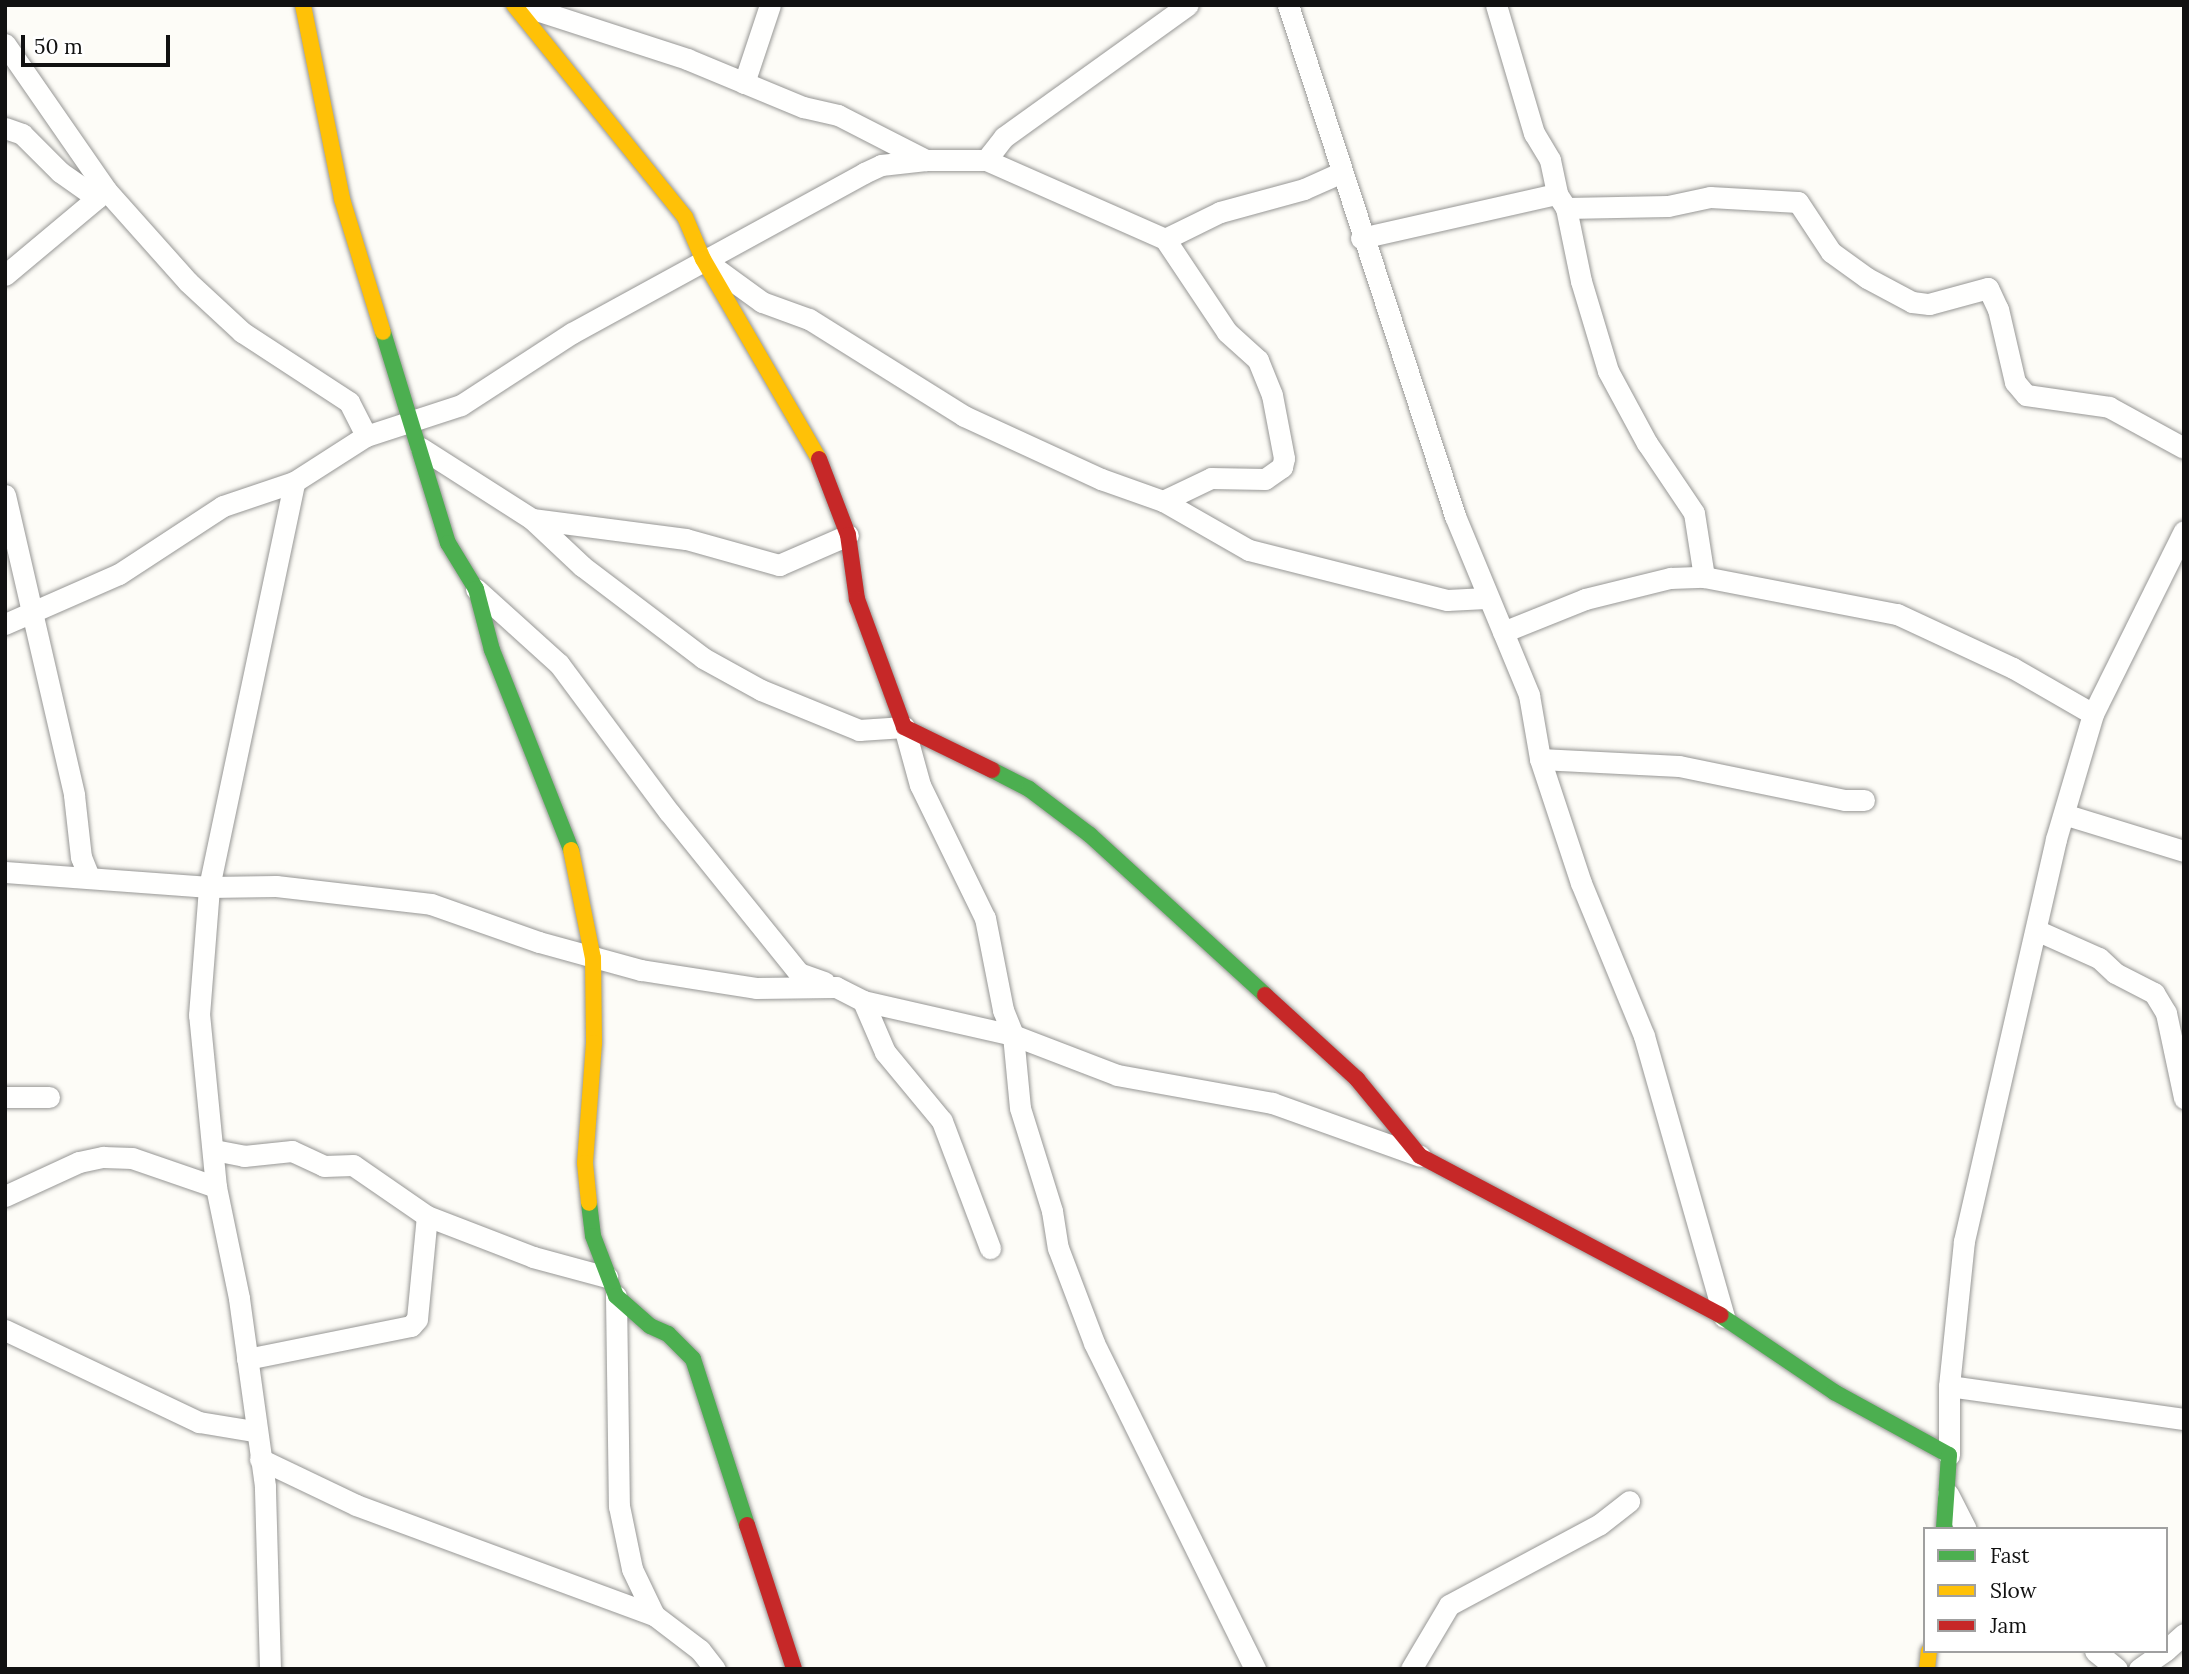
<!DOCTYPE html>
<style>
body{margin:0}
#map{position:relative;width:2189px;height:1674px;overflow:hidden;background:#fdfcf7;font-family:Lora,serif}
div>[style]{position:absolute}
.roads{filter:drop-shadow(0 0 2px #979795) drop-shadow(0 0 2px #979795)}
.street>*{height:21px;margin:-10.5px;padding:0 10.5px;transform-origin:10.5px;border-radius:10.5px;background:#fffffe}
.fast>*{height:16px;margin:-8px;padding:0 8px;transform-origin:8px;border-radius:8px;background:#4caf50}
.slow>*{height:16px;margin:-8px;padding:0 8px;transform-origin:8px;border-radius:8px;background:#ffc107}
.jam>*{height:16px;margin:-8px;padding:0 8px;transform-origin:8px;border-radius:8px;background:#c62828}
span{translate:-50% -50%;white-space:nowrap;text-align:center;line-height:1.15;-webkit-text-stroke:7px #fff;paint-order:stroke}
.frame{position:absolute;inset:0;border:7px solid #111;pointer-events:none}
.legend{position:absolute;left:1923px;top:1527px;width:245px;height:126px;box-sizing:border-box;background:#fff;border:2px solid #a0a0a0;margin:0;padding:9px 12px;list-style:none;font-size:21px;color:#111}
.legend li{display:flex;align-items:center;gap:14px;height:35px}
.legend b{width:35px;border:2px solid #a0a0a0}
.scale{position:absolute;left:21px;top:35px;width:149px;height:32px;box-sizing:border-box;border:4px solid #111;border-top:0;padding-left:9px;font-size:21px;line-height:24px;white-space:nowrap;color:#111;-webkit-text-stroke:5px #fff;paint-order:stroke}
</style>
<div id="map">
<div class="roads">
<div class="street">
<div style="left:521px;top:5px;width:175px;rotate:18deg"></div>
<div style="left:687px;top:59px;width:126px;rotate:22.5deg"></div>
<div style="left:803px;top:107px;width:36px;rotate:13deg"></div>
<div style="left:838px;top:115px;width:99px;rotate:27.1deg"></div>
<div style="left:926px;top:160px;width:60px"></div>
<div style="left:986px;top:160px;width:196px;rotate:23.8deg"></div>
<div style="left:1165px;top:239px;width:61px;rotate:-26.1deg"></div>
<div style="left:1220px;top:212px;width:87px;rotate:-15.3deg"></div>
<div style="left:1304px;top:189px;width:39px;rotate:-24deg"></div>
<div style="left:1288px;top:5px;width:538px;rotate:71.9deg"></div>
<div style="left:1455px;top:516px;width:194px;rotate:67.5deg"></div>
<div style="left:1529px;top:695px;width:65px;rotate:80.2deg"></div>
<div style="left:1540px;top:759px;width:131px;rotate:71.7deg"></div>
<div style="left:1581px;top:883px;width:165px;rotate:67.6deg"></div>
<div style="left:1644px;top:1036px;width:292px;rotate:74.1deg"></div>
<div style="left:1496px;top:5px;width:134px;rotate:73.5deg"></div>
<div style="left:1534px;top:133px;width:31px;rotate:59deg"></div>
<div style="left:1550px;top:160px;width:35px;rotate:78deg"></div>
<div style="left:1557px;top:194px;width:17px;rotate:57deg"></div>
<div style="left:1566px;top:208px;width:75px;rotate:78.4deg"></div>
<div style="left:1581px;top:281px;width:94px;rotate:73.3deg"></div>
<div style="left:1608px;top:371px;width:82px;rotate:61.6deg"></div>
<div style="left:1647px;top:443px;width:84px;rotate:56.1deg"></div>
<div style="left:1694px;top:513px;width:65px;rotate:81.1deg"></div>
<div style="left:5px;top:44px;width:178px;rotate:55.3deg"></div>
<div style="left:744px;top:83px;width:82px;rotate:-71.6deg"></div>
<div style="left:5px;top:128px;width:18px;rotate:19deg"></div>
<div style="left:22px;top:134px;width:54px;rotate:45deg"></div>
<div style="left:60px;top:172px;width:45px;rotate:35.1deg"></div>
<div style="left:97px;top:198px;width:12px;rotate:-42deg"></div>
<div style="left:106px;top:190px;width:123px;rotate:48.3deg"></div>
<div style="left:188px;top:282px;width:74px;rotate:42.8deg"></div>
<div style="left:242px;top:332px;width:128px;rotate:33.2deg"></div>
<div style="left:349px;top:402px;width:38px;rotate:63deg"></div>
<div style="left:986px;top:160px;width:29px;rotate:-52deg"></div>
<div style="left:1004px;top:137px;width:226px;rotate:-35.7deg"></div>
<div style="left:1566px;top:208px;width:102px;rotate:-1.1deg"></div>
<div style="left:1668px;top:206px;width:43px;rotate:-12.1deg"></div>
<div style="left:1710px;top:197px;width:88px;rotate:3.3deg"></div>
<div style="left:1798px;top:202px;width:60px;rotate:56.6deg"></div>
<div style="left:1831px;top:252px;width:44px;rotate:35.8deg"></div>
<div style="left:1867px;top:278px;width:51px;rotate:28.1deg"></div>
<div style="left:1912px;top:302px;width:17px;rotate:7deg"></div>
<div style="left:1929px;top:304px;width:61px;rotate:-15.2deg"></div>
<div style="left:1988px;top:288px;width:23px;rotate:65deg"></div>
<div style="left:1998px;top:309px;width:75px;rotate:76.9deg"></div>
<div style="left:2015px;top:382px;width:17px;rotate:50deg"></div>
<div style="left:2026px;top:395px;width:84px;rotate:8.2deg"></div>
<div style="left:2109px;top:407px;width:85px;rotate:28.7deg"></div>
<div style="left:1361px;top:238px;width:201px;rotate:-12.7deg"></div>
<div style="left:711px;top:265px;width:63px;rotate:36deg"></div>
<div style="left:762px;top:302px;width:50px;rotate:19.9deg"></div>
<div style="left:809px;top:319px;width:183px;rotate:32deg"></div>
<div style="left:964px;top:416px;width:151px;rotate:24.7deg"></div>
<div style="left:1101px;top:479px;width:66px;rotate:19.5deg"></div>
<div style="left:1163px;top:501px;width:99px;rotate:29.7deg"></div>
<div style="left:1249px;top:550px;width:204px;rotate:14.2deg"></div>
<div style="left:1447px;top:600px;width:39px;rotate:-3deg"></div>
<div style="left:5px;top:275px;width:120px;rotate:-39.9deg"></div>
<div style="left:421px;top:448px;width:132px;rotate:32.6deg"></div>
<div style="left:532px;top:519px;width:69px;rotate:43.2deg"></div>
<div style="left:582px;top:566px;width:152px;rotate:37.2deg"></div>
<div style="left:703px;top:658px;width:66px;rotate:28.9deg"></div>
<div style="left:761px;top:690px;width:106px;rotate:22.2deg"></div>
<div style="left:859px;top:730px;width:45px;rotate:-3.8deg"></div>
<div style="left:904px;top:727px;width:60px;rotate:74.6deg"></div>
<div style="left:920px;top:785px;width:148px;rotate:64deg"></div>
<div style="left:985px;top:918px;width:94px;rotate:78.9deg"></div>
<div style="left:1003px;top:1010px;width:27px;rotate:68deg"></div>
<div style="left:1013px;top:1035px;width:73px;rotate:84.5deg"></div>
<div style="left:1020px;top:1108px;width:108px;rotate:72.7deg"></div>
<div style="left:1052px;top:1211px;width:37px;rotate:81deg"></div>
<div style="left:1058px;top:1248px;width:102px;rotate:69.2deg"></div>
<div style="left:1094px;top:1343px;width:364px;rotate:63.7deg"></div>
<div style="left:5px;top:495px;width:308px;rotate:77deg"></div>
<div style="left:74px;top:795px;width:62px;rotate:83.6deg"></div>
<div style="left:81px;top:857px;width:22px;rotate:68deg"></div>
<div style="left:1163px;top:501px;width:53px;rotate:-25.6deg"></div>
<div style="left:1211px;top:478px;width:54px;rotate:1.1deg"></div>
<div style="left:1265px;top:479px;width:21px;rotate:-35deg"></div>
<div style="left:1282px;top:467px;width:9px;rotate:-77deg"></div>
<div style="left:1284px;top:458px;width:64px;rotate:-100.8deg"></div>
<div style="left:1272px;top:395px;width:38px;rotate:-112deg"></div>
<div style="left:1258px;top:360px;width:42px;rotate:-137.9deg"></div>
<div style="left:1227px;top:332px;width:112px;rotate:-123.7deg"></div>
<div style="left:532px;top:519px;width:155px;rotate:7.4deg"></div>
<div style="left:686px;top:539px;width:97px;rotate:15.6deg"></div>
<div style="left:779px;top:565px;width:75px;rotate:-23.5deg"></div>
<div style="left:476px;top:589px;width:112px;rotate:42.1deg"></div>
<div style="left:559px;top:664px;width:184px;rotate:53.4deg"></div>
<div style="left:669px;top:812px;width:207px;rotate:51.1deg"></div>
<div style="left:799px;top:973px;width:27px;rotate:20deg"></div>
<div style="left:5px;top:624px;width:124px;rotate:-23.7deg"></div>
<div style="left:119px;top:574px;width:124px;rotate:-33.2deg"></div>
<div style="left:223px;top:506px;width:75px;rotate:-18.7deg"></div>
<div style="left:294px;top:482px;width:85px;rotate:-32.6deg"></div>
<div style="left:366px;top:436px;width:100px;rotate:-18.1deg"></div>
<div style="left:461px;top:405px;width:132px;rotate:-33deg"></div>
<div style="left:572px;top:333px;width:333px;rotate:-28.7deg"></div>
<div style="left:864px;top:173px;width:19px;rotate:-25deg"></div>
<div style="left:881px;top:165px;width:45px;rotate:-6.3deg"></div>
<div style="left:1503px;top:632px;width:88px;rotate:-21.9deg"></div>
<div style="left:1585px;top:599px;width:88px;rotate:-13.9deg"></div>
<div style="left:1670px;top:578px;width:34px;rotate:-2deg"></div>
<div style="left:1704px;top:577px;width:197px;rotate:10.9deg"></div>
<div style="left:1897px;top:614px;width:128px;rotate:25deg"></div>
<div style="left:2013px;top:668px;width:92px;rotate:29.9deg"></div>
<div style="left:1540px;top:759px;width:139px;rotate:2.9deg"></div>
<div style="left:1679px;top:766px;width:169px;rotate:11.6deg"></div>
<div style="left:1845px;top:800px;width:19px"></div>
<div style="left:2067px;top:815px;width:122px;rotate:17.1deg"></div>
<div style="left:5px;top:872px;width:205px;rotate:4.2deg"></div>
<div style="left:209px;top:887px;width:67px;rotate:-0.9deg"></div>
<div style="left:276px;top:886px;width:156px;rotate:6.6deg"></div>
<div style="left:431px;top:904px;width:114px;rotate:19.4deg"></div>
<div style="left:539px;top:942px;width:106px;rotate:15.4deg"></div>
<div style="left:641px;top:970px;width:116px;rotate:8.9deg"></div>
<div style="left:756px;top:988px;width:80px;rotate:-0.7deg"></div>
<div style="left:836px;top:987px;width:30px;rotate:27deg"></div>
<div style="left:863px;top:1001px;width:154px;rotate:12.8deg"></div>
<div style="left:1013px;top:1035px;width:111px;rotate:21deg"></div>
<div style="left:1117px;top:1075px;width:158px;rotate:10.2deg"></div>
<div style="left:1272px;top:1103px;width:157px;rotate:19.7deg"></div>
<div style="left:2036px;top:930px;width:69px;rotate:24deg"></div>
<div style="left:2099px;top:958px;width:22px;rotate:43deg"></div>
<div style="left:2115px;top:973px;width:44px;rotate:27.1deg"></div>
<div style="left:2154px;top:993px;width:23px;rotate:59deg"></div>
<div style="left:2166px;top:1013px;width:87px;rotate:78deg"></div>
<div style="left:863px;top:1001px;width:56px;rotate:66.7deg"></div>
<div style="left:885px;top:1052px;width:89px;rotate:50.4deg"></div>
<div style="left:942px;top:1121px;width:136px;rotate:69.3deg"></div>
<div style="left:5px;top:1097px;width:44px"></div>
<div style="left:214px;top:1150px;width:31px;rotate:11deg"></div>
<div style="left:244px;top:1156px;width:48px;rotate:-5.9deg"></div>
<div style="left:292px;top:1151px;width:35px;rotate:25deg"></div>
<div style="left:324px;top:1166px;width:29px;rotate:-2deg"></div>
<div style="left:353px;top:1165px;width:90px;rotate:34.6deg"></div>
<div style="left:427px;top:1216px;width:114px;rotate:21.1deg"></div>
<div style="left:533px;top:1257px;width:77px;rotate:15.1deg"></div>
<div style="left:5px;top:1196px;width:81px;rotate:-24.7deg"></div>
<div style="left:79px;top:1162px;width:25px;rotate:-12deg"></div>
<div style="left:103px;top:1157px;width:29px;rotate:2deg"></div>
<div style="left:132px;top:1158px;width:89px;rotate:19deg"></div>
<div style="left:616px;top:1296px;width:210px;rotate:89.2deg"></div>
<div style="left:619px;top:1506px;width:64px;rotate:78.3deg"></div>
<div style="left:632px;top:1569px;width:51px;rotate:64.4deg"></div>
<div style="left:5px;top:1330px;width:215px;rotate:25.4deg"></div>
<div style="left:199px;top:1422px;width:56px;rotate:9.3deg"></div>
<div style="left:247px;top:1359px;width:167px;rotate:-11.4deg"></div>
<div style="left:411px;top:1326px;width:9px;rotate:-49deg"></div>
<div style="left:417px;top:1319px;width:103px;rotate:-84.5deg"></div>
<div style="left:1949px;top:1386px;width:237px;rotate:8deg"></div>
<div style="left:1949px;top:1455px;width:69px;rotate:-90deg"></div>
<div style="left:1949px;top:1386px;width:146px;rotate:-84.1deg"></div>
<div style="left:1964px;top:1241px;width:412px;rotate:-77.1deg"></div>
<div style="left:2056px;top:839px;width:130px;rotate:-73.5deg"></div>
<div style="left:2093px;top:714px;width:204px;rotate:-63.6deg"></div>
<div style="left:260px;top:1459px;width:106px;rotate:25.6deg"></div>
<div style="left:356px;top:1505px;width:318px;rotate:20.3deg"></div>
<div style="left:654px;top:1615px;width:58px;rotate:37.3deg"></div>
<div style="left:700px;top:1650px;width:24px;rotate:52deg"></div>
<div style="left:1948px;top:1494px;width:39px;rotate:63deg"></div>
<div style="left:2166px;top:1650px;width:24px;rotate:-42deg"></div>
<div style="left:2095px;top:1651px;width:28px;rotate:39deg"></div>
<div style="left:270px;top:1669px;width:183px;rotate:-91.6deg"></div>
<div style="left:265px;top:1486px;width:190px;rotate:-97.9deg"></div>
<div style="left:239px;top:1298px;width:113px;rotate:-101.7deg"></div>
<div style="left:216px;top:1187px;width:173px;rotate:-95.6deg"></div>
<div style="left:199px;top:1015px;width:128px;rotate:-85.5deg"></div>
<div style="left:209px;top:887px;width:414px;rotate:-78.1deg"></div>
<div style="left:1411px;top:1669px;width:74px;rotate:-59.3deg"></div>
<div style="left:1449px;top:1605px;width:171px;rotate:-28.2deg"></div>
<div style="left:1600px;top:1524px;width:37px;rotate:-38deg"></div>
<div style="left:2139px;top:1669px;width:32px;rotate:-35deg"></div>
</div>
<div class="fast">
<div style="left:383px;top:332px;width:221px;rotate:72.9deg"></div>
<div style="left:448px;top:543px;width:54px;rotate:58.7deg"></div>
<div style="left:476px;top:589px;width:63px;rotate:75.3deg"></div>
<div style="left:492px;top:650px;width:215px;rotate:68.4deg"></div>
<div style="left:992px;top:770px;width:42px;rotate:27.2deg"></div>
<div style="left:1029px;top:789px;width:76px;rotate:37deg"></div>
<div style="left:1090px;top:835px;width:237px;rotate:42.4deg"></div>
<div style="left:589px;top:1203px;width:33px;rotate:83deg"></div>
<div style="left:593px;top:1236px;width:64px;rotate:69deg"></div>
<div style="left:616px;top:1296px;width:45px;rotate:41.4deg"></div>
<div style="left:650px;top:1326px;width:20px;rotate:24deg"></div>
<div style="left:668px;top:1334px;width:35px;rotate:45deg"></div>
<div style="left:693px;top:1359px;width:175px;rotate:72deg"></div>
<div style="left:1720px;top:1315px;width:138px;rotate:34deg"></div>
<div style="left:1834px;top:1392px;width:131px;rotate:28.7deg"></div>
<div style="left:1949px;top:1455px;width:74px;rotate:93.9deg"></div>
</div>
<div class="slow">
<div style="left:303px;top:5px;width:198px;rotate:78.6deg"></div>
<div style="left:342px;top:199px;width:139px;rotate:72.9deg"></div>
<div style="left:514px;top:5px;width:272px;rotate:51.1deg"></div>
<div style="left:685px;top:217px;width:46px;rotate:66.8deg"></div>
<div style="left:703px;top:259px;width:231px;rotate:59.9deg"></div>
<div style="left:571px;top:850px;width:110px;rotate:78.5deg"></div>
<div style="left:593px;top:958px;width:85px;rotate:89.3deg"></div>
<div style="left:594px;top:1043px;width:120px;rotate:94.3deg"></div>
<div style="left:585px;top:1163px;width:40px;rotate:84.3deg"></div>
<div style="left:1927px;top:1669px;width:18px;rotate:-84deg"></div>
</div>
<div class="jam">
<div style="left:819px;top:459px;width:81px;rotate:69.1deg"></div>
<div style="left:848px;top:535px;width:65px;rotate:82deg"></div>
<div style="left:857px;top:599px;width:136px;rotate:69.8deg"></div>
<div style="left:904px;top:727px;width:98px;rotate:26deg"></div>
<div style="left:1265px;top:995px;width:125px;rotate:42.4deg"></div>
<div style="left:1357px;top:1079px;width:99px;rotate:50.7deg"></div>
<div style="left:1420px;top:1156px;width:340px;rotate:27.9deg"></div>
<div style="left:747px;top:1525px;width:151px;rotate:71.9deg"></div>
</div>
</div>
<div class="frame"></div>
<ul class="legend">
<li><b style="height:9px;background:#4caf50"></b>Fast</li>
<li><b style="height:9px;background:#ffc107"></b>Slow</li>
<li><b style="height:9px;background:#c62828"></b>Jam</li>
</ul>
<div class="scale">50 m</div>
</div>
